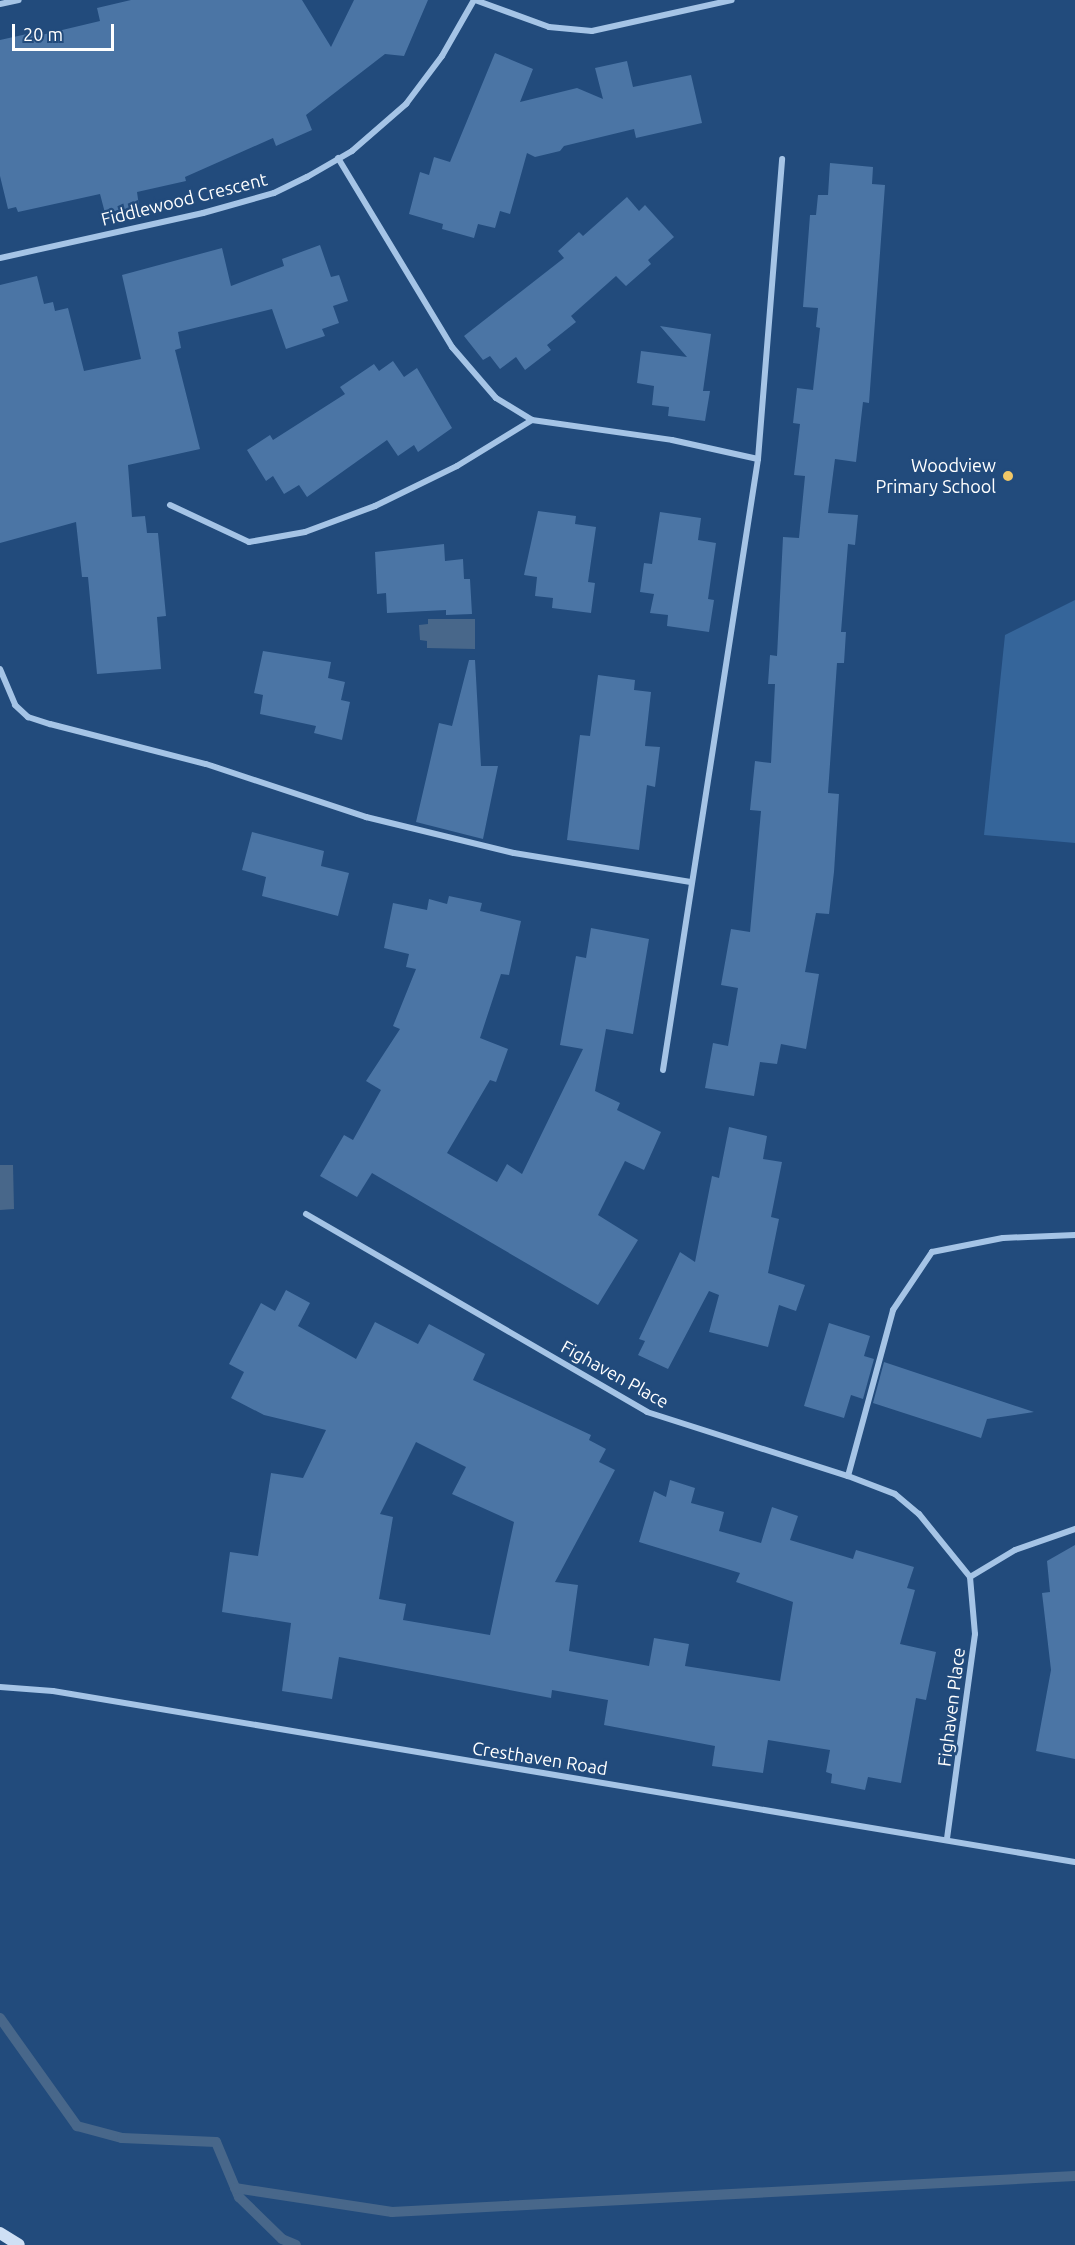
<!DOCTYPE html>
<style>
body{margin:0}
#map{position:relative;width:1075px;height:2245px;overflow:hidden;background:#224b7c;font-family:Ubuntu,sans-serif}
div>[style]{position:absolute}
.green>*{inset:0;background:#35659a}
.water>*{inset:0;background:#48678a}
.stream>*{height:10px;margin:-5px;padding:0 5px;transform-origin:5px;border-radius:5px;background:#48678a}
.building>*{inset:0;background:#4b75a5}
.street>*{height:6px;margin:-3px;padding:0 3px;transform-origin:3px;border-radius:3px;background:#a5c4e6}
.secondary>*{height:12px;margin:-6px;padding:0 6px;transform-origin:6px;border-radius:6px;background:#cfe0f5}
.dots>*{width:16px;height:16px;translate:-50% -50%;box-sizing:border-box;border:3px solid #224b7c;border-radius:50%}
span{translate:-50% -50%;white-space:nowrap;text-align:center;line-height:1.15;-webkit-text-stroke:5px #224b7c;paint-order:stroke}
.street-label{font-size:18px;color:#fff}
.poi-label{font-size:18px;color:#fff}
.right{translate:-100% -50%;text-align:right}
.scale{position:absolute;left:12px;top:24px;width:102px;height:27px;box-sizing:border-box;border:3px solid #fff;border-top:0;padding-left:8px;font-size:18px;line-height:21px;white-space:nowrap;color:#fff;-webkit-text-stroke:4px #224b7c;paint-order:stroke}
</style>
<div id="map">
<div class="green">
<div style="clip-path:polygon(1075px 600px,1075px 843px,984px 835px,1005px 635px)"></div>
</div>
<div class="water">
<div style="clip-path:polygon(428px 619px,475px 619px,475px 649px,427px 648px,427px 641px,420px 640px,419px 625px,428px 624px)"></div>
<div style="clip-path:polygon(0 1165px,13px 1165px,14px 1209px,0 1210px)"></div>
</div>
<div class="stream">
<div style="left:0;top:2018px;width:133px;rotate:54.5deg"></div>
<div style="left:77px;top:2126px;width:47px;rotate:14.9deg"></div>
<div style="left:122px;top:2138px;width:94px;rotate:2.4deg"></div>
<div style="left:216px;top:2142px;width:60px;rotate:67.3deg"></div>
<div style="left:239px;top:2197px;width:60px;rotate:44.3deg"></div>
<div style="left:282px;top:2239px;width:15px;rotate:23deg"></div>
<div style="left:235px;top:2188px;width:159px;rotate:8.7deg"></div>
<div style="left:392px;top:2212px;width:684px;rotate:-3.02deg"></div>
</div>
<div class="building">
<div style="clip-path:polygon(131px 0,302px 0,331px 47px,354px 0,428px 0,404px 56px,385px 54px,306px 115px,312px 130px,276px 146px,273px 138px,185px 177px,186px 181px,137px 192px,139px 206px,105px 213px,100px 194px,18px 212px,16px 207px,8px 209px,0 176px,0 40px,36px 32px,37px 36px,100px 21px,97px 8px)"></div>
<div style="clip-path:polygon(495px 53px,533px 69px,520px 102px,577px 88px,603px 99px,595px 68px,627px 61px,633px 87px,691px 75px,702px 123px,636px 138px,634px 129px,564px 146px,560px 151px,535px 157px,527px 153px,510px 214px,500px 211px,495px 228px,478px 224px,474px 238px,442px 229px,443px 224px,409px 214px,420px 172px,429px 175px,434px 157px,450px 162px)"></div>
<div style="clip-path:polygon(830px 163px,873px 167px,872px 184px,885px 185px,869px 403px,863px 402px,856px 462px,835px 459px,828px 513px,858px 515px,855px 545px,848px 544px,841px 632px,846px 632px,844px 663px,837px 663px,828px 793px,839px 794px,834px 872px,829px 914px,816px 913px,805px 972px,819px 974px,806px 1049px,781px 1044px,777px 1064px,760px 1062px,754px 1096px,705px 1088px,713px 1043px,728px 1046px,738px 988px,721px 985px,731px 929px,750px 932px,761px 811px,750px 810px,755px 761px,771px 763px,775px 684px,768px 684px,770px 655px,777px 656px,783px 537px,799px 538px,805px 476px,794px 475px,800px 424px,793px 423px,797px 388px,813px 390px,820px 328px,816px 327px,818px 308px,803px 307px,810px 215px,816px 215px,818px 195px,828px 195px)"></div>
<div style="clip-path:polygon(627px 197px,639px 211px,645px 205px,674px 237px,648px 260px,651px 264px,626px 286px,616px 276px,571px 316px,576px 322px,547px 345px,551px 350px,525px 370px,516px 357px,500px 369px,490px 356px,483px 360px,464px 336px,564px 258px,558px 251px,579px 232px,583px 236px)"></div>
<div style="clip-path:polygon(320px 245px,331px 277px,339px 275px,348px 301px,333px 306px,339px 323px,322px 329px,325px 336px,286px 349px,272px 309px,178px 332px,181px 348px,175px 350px,200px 449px,128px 465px,132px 517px,145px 516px,147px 533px,158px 533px,166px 616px,157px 617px,161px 669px,97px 674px,88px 577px,82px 577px,76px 522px,0 543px,0 285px,37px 276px,44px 304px,53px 302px,55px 311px,68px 308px,84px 371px,141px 359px,122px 275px,222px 248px,231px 286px,284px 266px,282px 259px)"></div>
<div style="clip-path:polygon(660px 326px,711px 334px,703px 391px,710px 391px,705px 421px,668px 416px,669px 407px,652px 405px,654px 386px,637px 383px,641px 351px,687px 357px)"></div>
<div style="clip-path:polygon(393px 361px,404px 377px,417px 368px,452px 428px,418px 452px,414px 445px,398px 456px,387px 440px,307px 497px,299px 485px,284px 494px,273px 476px,266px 481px,247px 450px,270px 435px,273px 440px,345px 394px,340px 387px,374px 364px,379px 371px)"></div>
<div style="clip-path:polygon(538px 511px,576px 516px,575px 524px,596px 527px,588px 582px,595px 583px,591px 613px,552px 608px,553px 598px,535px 596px,537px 577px,524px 575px)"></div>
<div style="clip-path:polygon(660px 512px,701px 518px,698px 540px,716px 543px,708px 599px,714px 600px,709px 632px,667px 626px,668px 615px,650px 613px,654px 594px,640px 592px,644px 563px,652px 564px)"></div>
<div style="clip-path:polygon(444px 544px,445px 561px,463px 559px,464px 579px,470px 579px,472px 614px,446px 615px,446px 610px,387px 613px,386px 593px,377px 594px,375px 552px)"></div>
<div style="clip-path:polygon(263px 651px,331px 662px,328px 678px,345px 682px,341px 700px,350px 702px,342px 740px,314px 733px,316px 726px,260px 714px,263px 695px,254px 693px)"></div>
<div style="clip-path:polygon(469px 660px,475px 660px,481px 766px,498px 766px,483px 839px,416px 822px,439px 723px,452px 726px)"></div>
<div style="clip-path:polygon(598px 675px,635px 680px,634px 690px,651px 692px,645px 746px,660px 747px,655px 787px,647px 785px,639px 850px,567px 840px,580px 735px,590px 736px)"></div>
<div style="clip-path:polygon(252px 832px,324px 851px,321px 866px,349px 873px,338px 916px,262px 896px,266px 877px,242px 870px)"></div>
<div style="clip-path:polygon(449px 896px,482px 903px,480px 911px,521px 921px,509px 975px,501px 974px,480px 1038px,508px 1049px,496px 1082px,490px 1080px,447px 1153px,497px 1182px,507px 1164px,522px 1174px,583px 1049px,560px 1045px,576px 956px,586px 958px,591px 928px,649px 939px,633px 1034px,606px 1029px,595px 1091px,620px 1103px,617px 1110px,661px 1132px,644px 1170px,625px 1161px,598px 1215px,638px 1240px,598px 1305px,372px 1173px,357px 1197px,320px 1176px,344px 1135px,353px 1140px,381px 1090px,366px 1081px,400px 1029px,393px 1026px,416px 969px,406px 967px,409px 954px,384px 948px,393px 903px,427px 910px,429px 899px,447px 904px)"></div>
<div style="clip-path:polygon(729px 1127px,767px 1136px,763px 1159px,782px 1162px,771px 1217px,779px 1219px,768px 1273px,805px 1285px,796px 1311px,779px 1305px,768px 1347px,709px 1332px,719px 1295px,709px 1291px,668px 1369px,638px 1355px,645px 1341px,639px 1339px,680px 1252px,695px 1262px,712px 1176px,719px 1178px)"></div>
<div style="clip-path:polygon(evenodd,286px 1290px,310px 1303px,298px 1326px,356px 1359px,375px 1322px,418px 1344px,429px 1324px,485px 1354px,473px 1380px,591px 1435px,589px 1440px,606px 1449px,599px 1462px,615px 1470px,555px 1582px,578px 1585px,569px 1651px,649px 1666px,654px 1638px,689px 1644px,685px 1666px,780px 1681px,793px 1602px,736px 1582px,740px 1573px,639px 1542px,654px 1491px,666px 1497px,670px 1480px,695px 1488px,691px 1503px,724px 1512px,719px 1531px,761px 1543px,772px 1507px,798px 1516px,790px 1540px,853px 1559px,856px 1550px,914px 1567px,907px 1588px,915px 1590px,900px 1644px,936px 1652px,926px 1700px,916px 1698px,901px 1783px,868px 1777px,865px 1790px,831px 1783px,832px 1774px,826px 1772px,830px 1750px,768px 1740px,763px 1773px,712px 1766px,715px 1746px,604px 1725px,608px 1700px,552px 1690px,551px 1698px,339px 1657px,332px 1699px,282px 1691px,291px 1623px,222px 1612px,230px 1552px,258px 1556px,271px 1473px,303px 1478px,326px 1430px,264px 1415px,231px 1398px,244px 1372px,229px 1364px,261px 1303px,275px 1311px,286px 1290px,416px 1442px,466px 1467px,452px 1494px,514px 1522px,490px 1635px,403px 1620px,406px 1604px,379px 1599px,393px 1517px,380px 1514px,416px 1442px)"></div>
<div style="clip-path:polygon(829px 1323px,870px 1336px,864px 1356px,874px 1359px,863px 1399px,851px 1395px,844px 1418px,804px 1406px)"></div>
<div style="clip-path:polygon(884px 1362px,1034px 1412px,987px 1419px,981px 1438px,873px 1403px)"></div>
<div style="clip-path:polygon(1075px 1545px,1075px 1759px,1036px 1751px,1051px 1670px,1042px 1593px,1050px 1592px,1047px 1561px)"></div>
</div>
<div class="street">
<div style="left:475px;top:0;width:79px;rotate:20deg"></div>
<div style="left:549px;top:27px;width:43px;rotate:5.3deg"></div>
<div style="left:592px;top:31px;width:143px;rotate:-12.5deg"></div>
<div style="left:0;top:4px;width:19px;rotate:-12deg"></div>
<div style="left:338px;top:158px;width:221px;rotate:58.9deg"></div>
<div style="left:452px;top:347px;width:67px;rotate:49.2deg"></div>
<div style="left:496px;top:398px;width:42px;rotate:31.4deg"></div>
<div style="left:532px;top:420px;width:141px;rotate:8.1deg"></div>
<div style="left:672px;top:440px;width:88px;rotate:12.5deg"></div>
<div style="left:0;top:258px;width:208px;rotate:-12.5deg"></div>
<div style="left:203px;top:213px;width:74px;rotate:-15.7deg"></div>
<div style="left:274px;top:193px;width:37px;rotate:-26deg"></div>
<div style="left:307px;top:177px;width:52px;rotate:-30deg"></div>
<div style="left:352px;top:151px;width:72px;rotate:-41deg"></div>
<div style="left:406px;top:104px;width:60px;rotate:-53.1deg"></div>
<div style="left:442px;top:56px;width:64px;rotate:-60.3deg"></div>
<div style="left:170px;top:505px;width:87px;rotate:25.1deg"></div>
<div style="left:249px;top:542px;width:57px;rotate:-10.1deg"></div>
<div style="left:305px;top:532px;width:75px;rotate:-20.4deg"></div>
<div style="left:375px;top:506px;width:91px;rotate:-26deg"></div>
<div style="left:457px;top:466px;width:88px;rotate:-31.5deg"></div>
<div style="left:0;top:669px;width:39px;rotate:67deg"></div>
<div style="left:15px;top:705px;width:18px;rotate:43deg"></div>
<div style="left:28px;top:717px;width:23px;rotate:18deg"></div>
<div style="left:50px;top:724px;width:161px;rotate:14.4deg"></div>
<div style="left:206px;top:764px;width:169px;rotate:18.3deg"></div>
<div style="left:366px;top:817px;width:152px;rotate:13.7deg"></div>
<div style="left:514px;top:853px;width:179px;rotate:9.3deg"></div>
<div style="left:663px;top:1070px;width:618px;rotate:-81.16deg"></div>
<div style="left:758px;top:459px;width:301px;rotate:-85.4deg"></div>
<div style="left:306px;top:1214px;width:394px;rotate:30.1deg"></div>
<div style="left:647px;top:1412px;width:211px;rotate:17.7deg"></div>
<div style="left:848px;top:1476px;width:50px;rotate:21deg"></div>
<div style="left:895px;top:1494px;width:31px;rotate:40deg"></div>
<div style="left:919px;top:1514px;width:81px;rotate:51deg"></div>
<div style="left:970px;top:1577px;width:57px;rotate:85deg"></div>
<div style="left:975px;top:1634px;width:207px;rotate:97.8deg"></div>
<div style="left:848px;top:1476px;width:172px;rotate:-74.8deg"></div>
<div style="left:893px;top:1310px;width:70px;rotate:-56.1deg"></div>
<div style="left:932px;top:1252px;width:72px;rotate:-11.2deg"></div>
<div style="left:1003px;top:1238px;width:72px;rotate:-2.4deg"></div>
<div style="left:970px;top:1577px;width:52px;rotate:-31deg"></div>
<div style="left:1015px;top:1550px;width:64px;rotate:-19.3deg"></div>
<div style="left:0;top:1687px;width:53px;rotate:4.3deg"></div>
<div style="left:53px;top:1691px;width:1036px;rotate:9.5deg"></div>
</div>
<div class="secondary">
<div style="left:0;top:2233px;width:22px;rotate:32deg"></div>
</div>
<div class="dots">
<div style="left:1008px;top:476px;background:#f1c767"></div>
</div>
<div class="street-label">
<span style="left:184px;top:199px;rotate:-14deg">Fiddlewood Crescent</span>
<span style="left:615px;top:1374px;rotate:29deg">Fighaven Place</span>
<span style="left:951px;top:1707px;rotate:-83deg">Fighaven Place</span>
<span style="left:540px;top:1758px;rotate:9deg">Cresthaven Road</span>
</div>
<div class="poi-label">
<span class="right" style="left:996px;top:476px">Woodview<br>Primary School</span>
</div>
<div class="scale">20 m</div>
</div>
